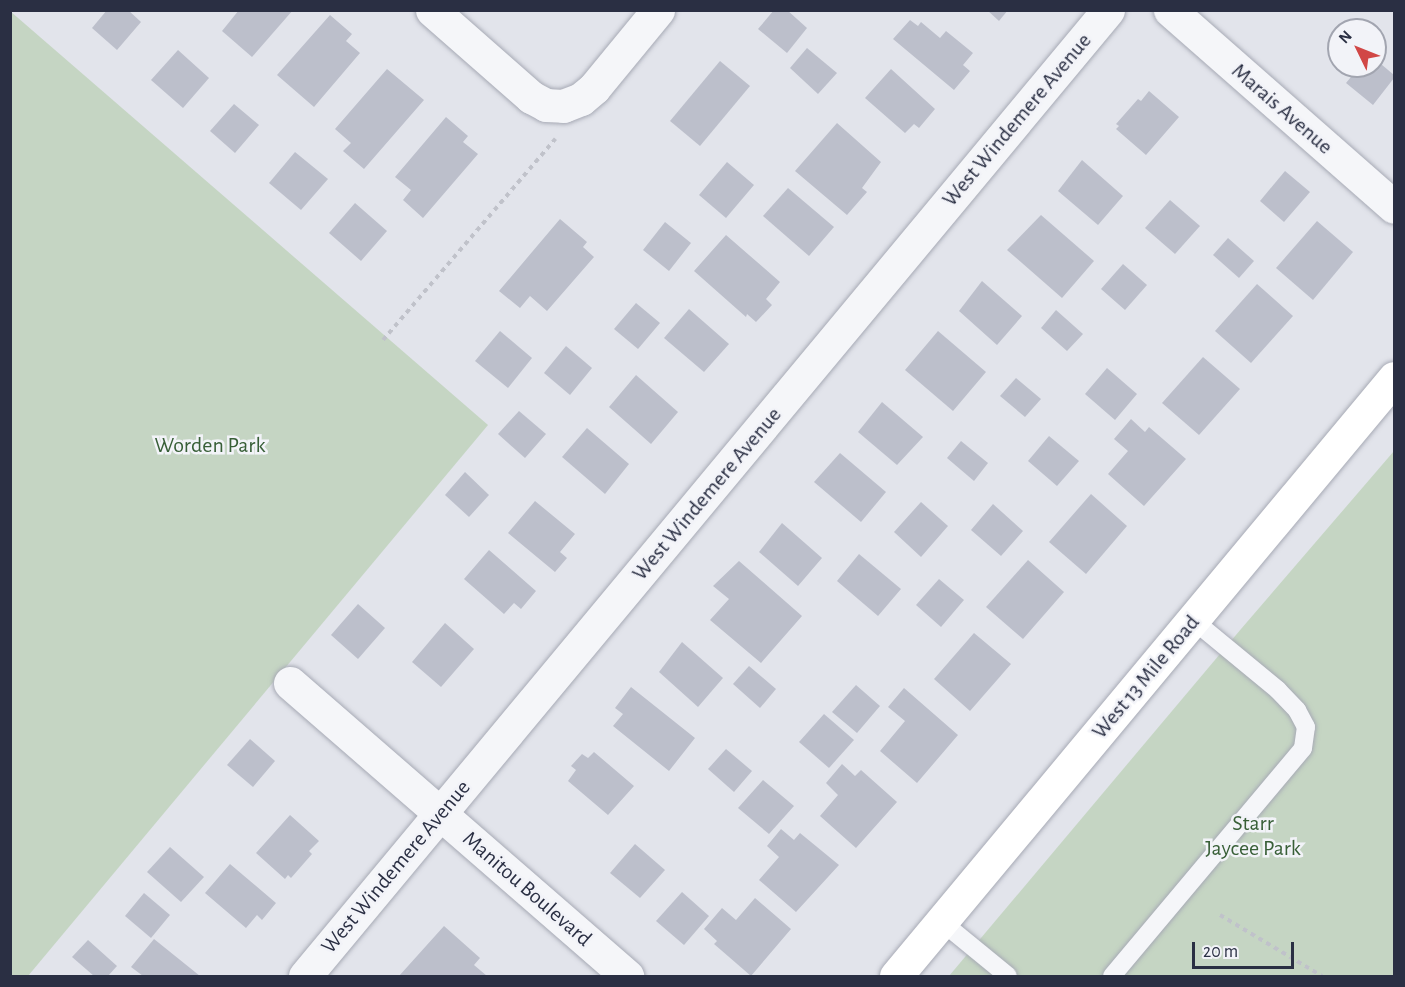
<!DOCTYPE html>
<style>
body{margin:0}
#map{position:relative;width:1405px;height:987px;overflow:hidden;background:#e2e4eb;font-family:"Alegreya Sans",sans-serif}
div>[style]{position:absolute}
.green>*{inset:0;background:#c5d5c3}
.building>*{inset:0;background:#bcbfcb}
.path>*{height:4px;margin-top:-2px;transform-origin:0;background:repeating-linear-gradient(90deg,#c0c2ca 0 4.5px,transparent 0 9px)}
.roads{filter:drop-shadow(0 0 2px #a7aab5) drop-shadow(0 0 2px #a7aab5)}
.service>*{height:18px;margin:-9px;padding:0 9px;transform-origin:9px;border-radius:9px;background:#f5f6f9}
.minor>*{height:33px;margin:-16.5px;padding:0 16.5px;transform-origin:16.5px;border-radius:16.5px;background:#f5f6f9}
.secondary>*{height:33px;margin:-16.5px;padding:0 16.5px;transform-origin:16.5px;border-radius:16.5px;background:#fff}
span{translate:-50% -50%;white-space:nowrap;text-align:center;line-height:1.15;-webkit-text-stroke:5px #f2f3f8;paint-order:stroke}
.street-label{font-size:22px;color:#2a2f43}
.park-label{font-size:22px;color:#385f37}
.frame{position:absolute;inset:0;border:12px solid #2a2f43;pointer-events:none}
.north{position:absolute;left:1327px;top:18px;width:60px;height:60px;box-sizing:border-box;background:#f2f3f8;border:2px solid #a2a5b0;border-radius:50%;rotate:313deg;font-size:16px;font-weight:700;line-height:24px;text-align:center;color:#2a2f43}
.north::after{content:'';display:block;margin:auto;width:21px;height:27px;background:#d14746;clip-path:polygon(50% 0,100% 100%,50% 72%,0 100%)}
.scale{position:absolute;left:1192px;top:942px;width:102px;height:27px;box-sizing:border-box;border:3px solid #2a2f43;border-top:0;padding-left:8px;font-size:18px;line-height:21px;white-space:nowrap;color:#2a2f43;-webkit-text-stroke:4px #f2f3f8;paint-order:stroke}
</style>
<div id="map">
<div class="green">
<div style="clip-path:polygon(10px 11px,488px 425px,28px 976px,10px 976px)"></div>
<div style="clip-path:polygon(1394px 451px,1394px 976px,949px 976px,1241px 629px)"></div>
</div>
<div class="building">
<div style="clip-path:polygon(107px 10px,128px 10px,141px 22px,117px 50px,92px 28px)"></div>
<div style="clip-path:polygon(239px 10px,293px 10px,252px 57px,222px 31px)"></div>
<div style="clip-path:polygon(774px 10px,787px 10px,807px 28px,787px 53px,758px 29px)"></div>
<div style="clip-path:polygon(987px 10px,1008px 10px,999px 21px)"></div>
<div style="clip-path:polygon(330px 15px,352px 34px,346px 41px,360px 53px,314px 107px,277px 75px)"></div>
<div style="clip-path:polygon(910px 20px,918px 26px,921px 22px,940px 38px,946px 31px,973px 53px,963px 65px,970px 71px,954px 90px,893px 39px)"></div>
<div style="clip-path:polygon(807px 48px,837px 73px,818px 94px,790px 68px)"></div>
<div style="clip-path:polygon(178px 50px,209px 78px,183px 108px,151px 80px)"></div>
<div style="clip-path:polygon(1375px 59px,1394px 75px,1394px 78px,1373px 105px,1346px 83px,1360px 66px,1375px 66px)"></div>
<div style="clip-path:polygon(720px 61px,750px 86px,700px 146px,670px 121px)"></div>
<div style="clip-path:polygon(387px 69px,424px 100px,364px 169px,343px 151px,351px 143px,335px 129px)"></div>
<div style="clip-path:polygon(891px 69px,935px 109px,919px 128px,914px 124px,905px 133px,865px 98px)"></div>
<div style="clip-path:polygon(1149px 91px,1179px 117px,1146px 155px,1116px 129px,1119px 126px,1116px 124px,1138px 99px,1141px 101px)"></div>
<div style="clip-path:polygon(234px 104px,259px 125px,235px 153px,210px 131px)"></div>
<div style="clip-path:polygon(446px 117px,468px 136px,463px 142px,478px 154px,423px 218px,403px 200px,411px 190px,395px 177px)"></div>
<div style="clip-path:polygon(837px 123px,881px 162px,862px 188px,867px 192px,847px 215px,795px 171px)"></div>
<div style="clip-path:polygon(295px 152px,328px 179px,301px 210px,269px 183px)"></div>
<div style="clip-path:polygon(1082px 160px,1123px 196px,1098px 225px,1058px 191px)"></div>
<div style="clip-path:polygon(727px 162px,754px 185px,726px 218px,699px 195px)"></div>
<div style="clip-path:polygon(1285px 171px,1310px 192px,1284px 222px,1260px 201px)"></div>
<div style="clip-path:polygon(788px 188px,834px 227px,809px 256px,763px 216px)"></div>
<div style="clip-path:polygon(1170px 200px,1200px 226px,1175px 254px,1145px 228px)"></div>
<div style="clip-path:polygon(355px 203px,387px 231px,361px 261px,329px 233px)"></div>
<div style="clip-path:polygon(1041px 215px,1094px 261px,1062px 298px,1007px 250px)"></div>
<div style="clip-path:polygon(560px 219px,587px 242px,583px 247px,594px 257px,547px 311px,530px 296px,520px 308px,499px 291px)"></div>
<div style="clip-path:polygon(1317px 221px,1353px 252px,1313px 300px,1276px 268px)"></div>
<div style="clip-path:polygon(665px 222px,691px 243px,669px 271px,643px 250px)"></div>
<div style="clip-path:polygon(726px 235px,780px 282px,766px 299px,772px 305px,756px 322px,747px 314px,746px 317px,694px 271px)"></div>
<div style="clip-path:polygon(1228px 238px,1254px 261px,1239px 278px,1213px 255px)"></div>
<div style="clip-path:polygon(1123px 264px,1147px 285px,1125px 310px,1101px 289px)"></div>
<div style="clip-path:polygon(982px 281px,1022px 316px,997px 345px,959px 311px)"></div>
<div style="clip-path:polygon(1257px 284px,1293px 316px,1251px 363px,1215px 331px)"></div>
<div style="clip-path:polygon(636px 303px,660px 323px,638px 349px,614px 329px)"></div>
<div style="clip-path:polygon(689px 309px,729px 344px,704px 372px,664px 338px)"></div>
<div style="clip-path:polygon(1056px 310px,1083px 334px,1067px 351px,1041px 328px)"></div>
<div style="clip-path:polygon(500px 331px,532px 358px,508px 388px,475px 361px)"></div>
<div style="clip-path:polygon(938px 331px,986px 372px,953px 411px,905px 370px)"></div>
<div style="clip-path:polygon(566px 346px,592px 368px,570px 395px,544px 373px)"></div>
<div style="clip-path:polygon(1203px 357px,1240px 389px,1199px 435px,1162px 403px)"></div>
<div style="clip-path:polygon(1107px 368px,1137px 394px,1115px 420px,1085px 394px)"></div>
<div style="clip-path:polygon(636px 375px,678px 412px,651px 444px,609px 407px)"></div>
<div style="clip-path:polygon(1016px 378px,1041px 399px,1025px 417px,1000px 396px)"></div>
<div style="clip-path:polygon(882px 402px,923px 437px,897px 465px,858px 432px)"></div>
<div style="clip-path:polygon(519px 411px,546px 434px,525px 458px,498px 434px)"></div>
<div style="clip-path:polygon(1131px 419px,1145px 432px,1149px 427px,1186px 459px,1144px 506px,1108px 474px,1128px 451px,1114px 439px)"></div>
<div style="clip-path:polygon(587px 428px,629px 464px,605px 494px,562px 457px)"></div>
<div style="clip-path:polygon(1049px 436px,1079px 461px,1057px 486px,1028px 461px)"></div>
<div style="clip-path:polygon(961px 441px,988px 463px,974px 481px,947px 458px)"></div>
<div style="clip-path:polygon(840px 453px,886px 492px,861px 522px,814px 482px)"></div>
<div style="clip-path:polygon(465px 472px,489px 495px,469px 517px,445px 495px)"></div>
<div style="clip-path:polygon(1091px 494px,1127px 526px,1086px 574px,1049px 542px)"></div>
<div style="clip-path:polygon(535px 501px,575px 534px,560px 552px,567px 558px,555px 572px,508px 533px)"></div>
<div style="clip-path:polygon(921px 502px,948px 526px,921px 557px,894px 532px)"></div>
<div style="clip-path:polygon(993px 504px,1023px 531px,1001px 556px,971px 530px)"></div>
<div style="clip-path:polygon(782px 523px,822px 558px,798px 586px,759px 552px)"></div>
<div style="clip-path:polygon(489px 550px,536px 591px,521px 609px,514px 603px,504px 614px,464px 579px)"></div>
<div style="clip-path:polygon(859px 554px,901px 589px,878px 616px,837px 581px)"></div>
<div style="clip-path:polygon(1028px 560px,1064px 592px,1023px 639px,986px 607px)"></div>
<div style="clip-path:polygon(739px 561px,802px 616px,761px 663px,710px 620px,729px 599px,713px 586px)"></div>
<div style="clip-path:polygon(939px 579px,964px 600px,941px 627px,916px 605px)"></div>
<div style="clip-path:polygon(358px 604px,385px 628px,358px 659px,331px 635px)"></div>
<div style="clip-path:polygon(445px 623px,474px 649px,441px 687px,412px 662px)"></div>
<div style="clip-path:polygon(974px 633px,1011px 664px,970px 711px,934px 679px)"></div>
<div style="clip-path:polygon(682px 642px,723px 678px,698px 707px,659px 672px)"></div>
<div style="clip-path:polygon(749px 666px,776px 689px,760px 708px,733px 684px)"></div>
<div style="clip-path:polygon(856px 685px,880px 706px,857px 733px,832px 712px)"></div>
<div style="clip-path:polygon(631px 687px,695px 738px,669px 771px,613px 726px,623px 714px,615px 708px)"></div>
<div style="clip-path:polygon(904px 688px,958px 735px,917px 783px,880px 751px,905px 721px,888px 707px)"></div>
<div style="clip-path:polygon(824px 714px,854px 740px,829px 768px,799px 742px)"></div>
<div style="clip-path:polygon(250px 739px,275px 761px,253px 787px,227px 765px)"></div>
<div style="clip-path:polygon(726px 749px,752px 771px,734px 792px,708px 769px)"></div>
<div style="clip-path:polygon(594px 752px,634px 786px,608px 815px,568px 781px,576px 770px,571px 766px,582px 754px,588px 758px)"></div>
<div style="clip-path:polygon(842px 764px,855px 776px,861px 770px,897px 802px,856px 848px,820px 816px,838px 795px,826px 783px)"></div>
<div style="clip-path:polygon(763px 780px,794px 806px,769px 834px,738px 808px)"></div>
<div style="clip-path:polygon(290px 815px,319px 841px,309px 851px,312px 854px,291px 878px,288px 875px,285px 879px,256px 853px)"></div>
<div style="clip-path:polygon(781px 829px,794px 840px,800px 833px,839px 865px,796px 912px,759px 880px,779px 857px,767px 846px)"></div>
<div style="clip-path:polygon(635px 844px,665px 870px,640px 898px,610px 873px)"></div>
<div style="clip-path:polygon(170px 847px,204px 877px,181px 902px,147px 872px)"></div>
<div style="clip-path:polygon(230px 864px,276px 903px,262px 920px,257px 915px,246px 928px,205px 893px)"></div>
<div style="clip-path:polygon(682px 892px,709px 916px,684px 945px,656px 921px)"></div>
<div style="clip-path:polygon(144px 893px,170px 915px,151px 938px,125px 916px)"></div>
<div style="clip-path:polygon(755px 898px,791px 929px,751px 976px,714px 944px,717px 941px,704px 929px,722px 908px,736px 920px)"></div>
<div style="clip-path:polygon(444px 926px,480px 958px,474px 965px,487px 976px,399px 976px)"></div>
<div style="clip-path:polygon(154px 939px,200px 976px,143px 976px,131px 967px)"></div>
<div style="clip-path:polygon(88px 940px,117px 966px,108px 976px,94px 976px,72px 957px)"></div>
</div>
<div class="path">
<div style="left:383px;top:340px;width:265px;rotate:-49.4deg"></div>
<div style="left:1220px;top:915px;width:119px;rotate:30.9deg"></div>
</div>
<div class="roads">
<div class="service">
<div style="left:942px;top:922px;width:85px;rotate:39.3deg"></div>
<div style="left:1112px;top:976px;width:297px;rotate:-50deg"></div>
<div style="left:1303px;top:748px;width:21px;rotate:-82deg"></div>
<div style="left:1306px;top:727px;width:19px;rotate:-118deg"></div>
<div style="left:1297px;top:710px;width:28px;rotate:-134deg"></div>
<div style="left:1278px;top:690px;width:110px;rotate:-140.5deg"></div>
</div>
<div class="minor">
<div style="left:432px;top:10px;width:132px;rotate:41.3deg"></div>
<div style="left:531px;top:97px;width:17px;rotate:28deg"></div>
<div style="left:546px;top:105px;width:17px;rotate:3deg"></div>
<div style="left:563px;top:106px;width:19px;rotate:-21deg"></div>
<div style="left:581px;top:99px;width:17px;rotate:-40deg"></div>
<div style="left:594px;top:88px;width:101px;rotate:-50.6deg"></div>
<div style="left:1170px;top:10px;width:298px;rotate:41.3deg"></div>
<div style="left:290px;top:683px;width:447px;rotate:41deg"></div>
<div style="left:305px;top:976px;width:1256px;rotate:-50.26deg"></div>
</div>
<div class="secondary">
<div style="left:896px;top:976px;width:778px;rotate:-50.21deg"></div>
</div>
</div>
<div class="street-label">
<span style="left:1282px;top:109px;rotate:41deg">Marais Avenue</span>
<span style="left:1017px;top:120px;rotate:-50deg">West Windemere Avenue</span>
<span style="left:707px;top:494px;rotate:-50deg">West Windemere Avenue</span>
<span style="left:1146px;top:677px;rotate:-50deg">West 13 Mile Road</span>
<span style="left:396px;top:867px;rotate:-50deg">West Windemere Avenue</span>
<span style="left:527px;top:889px;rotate:41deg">Manitou Boulevard</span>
</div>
<div class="park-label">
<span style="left:210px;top:446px">Worden Park</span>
<span style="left:1253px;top:836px">Starr<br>Jaycee Park</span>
</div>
<div class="frame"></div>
<div class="north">N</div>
<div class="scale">20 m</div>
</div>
